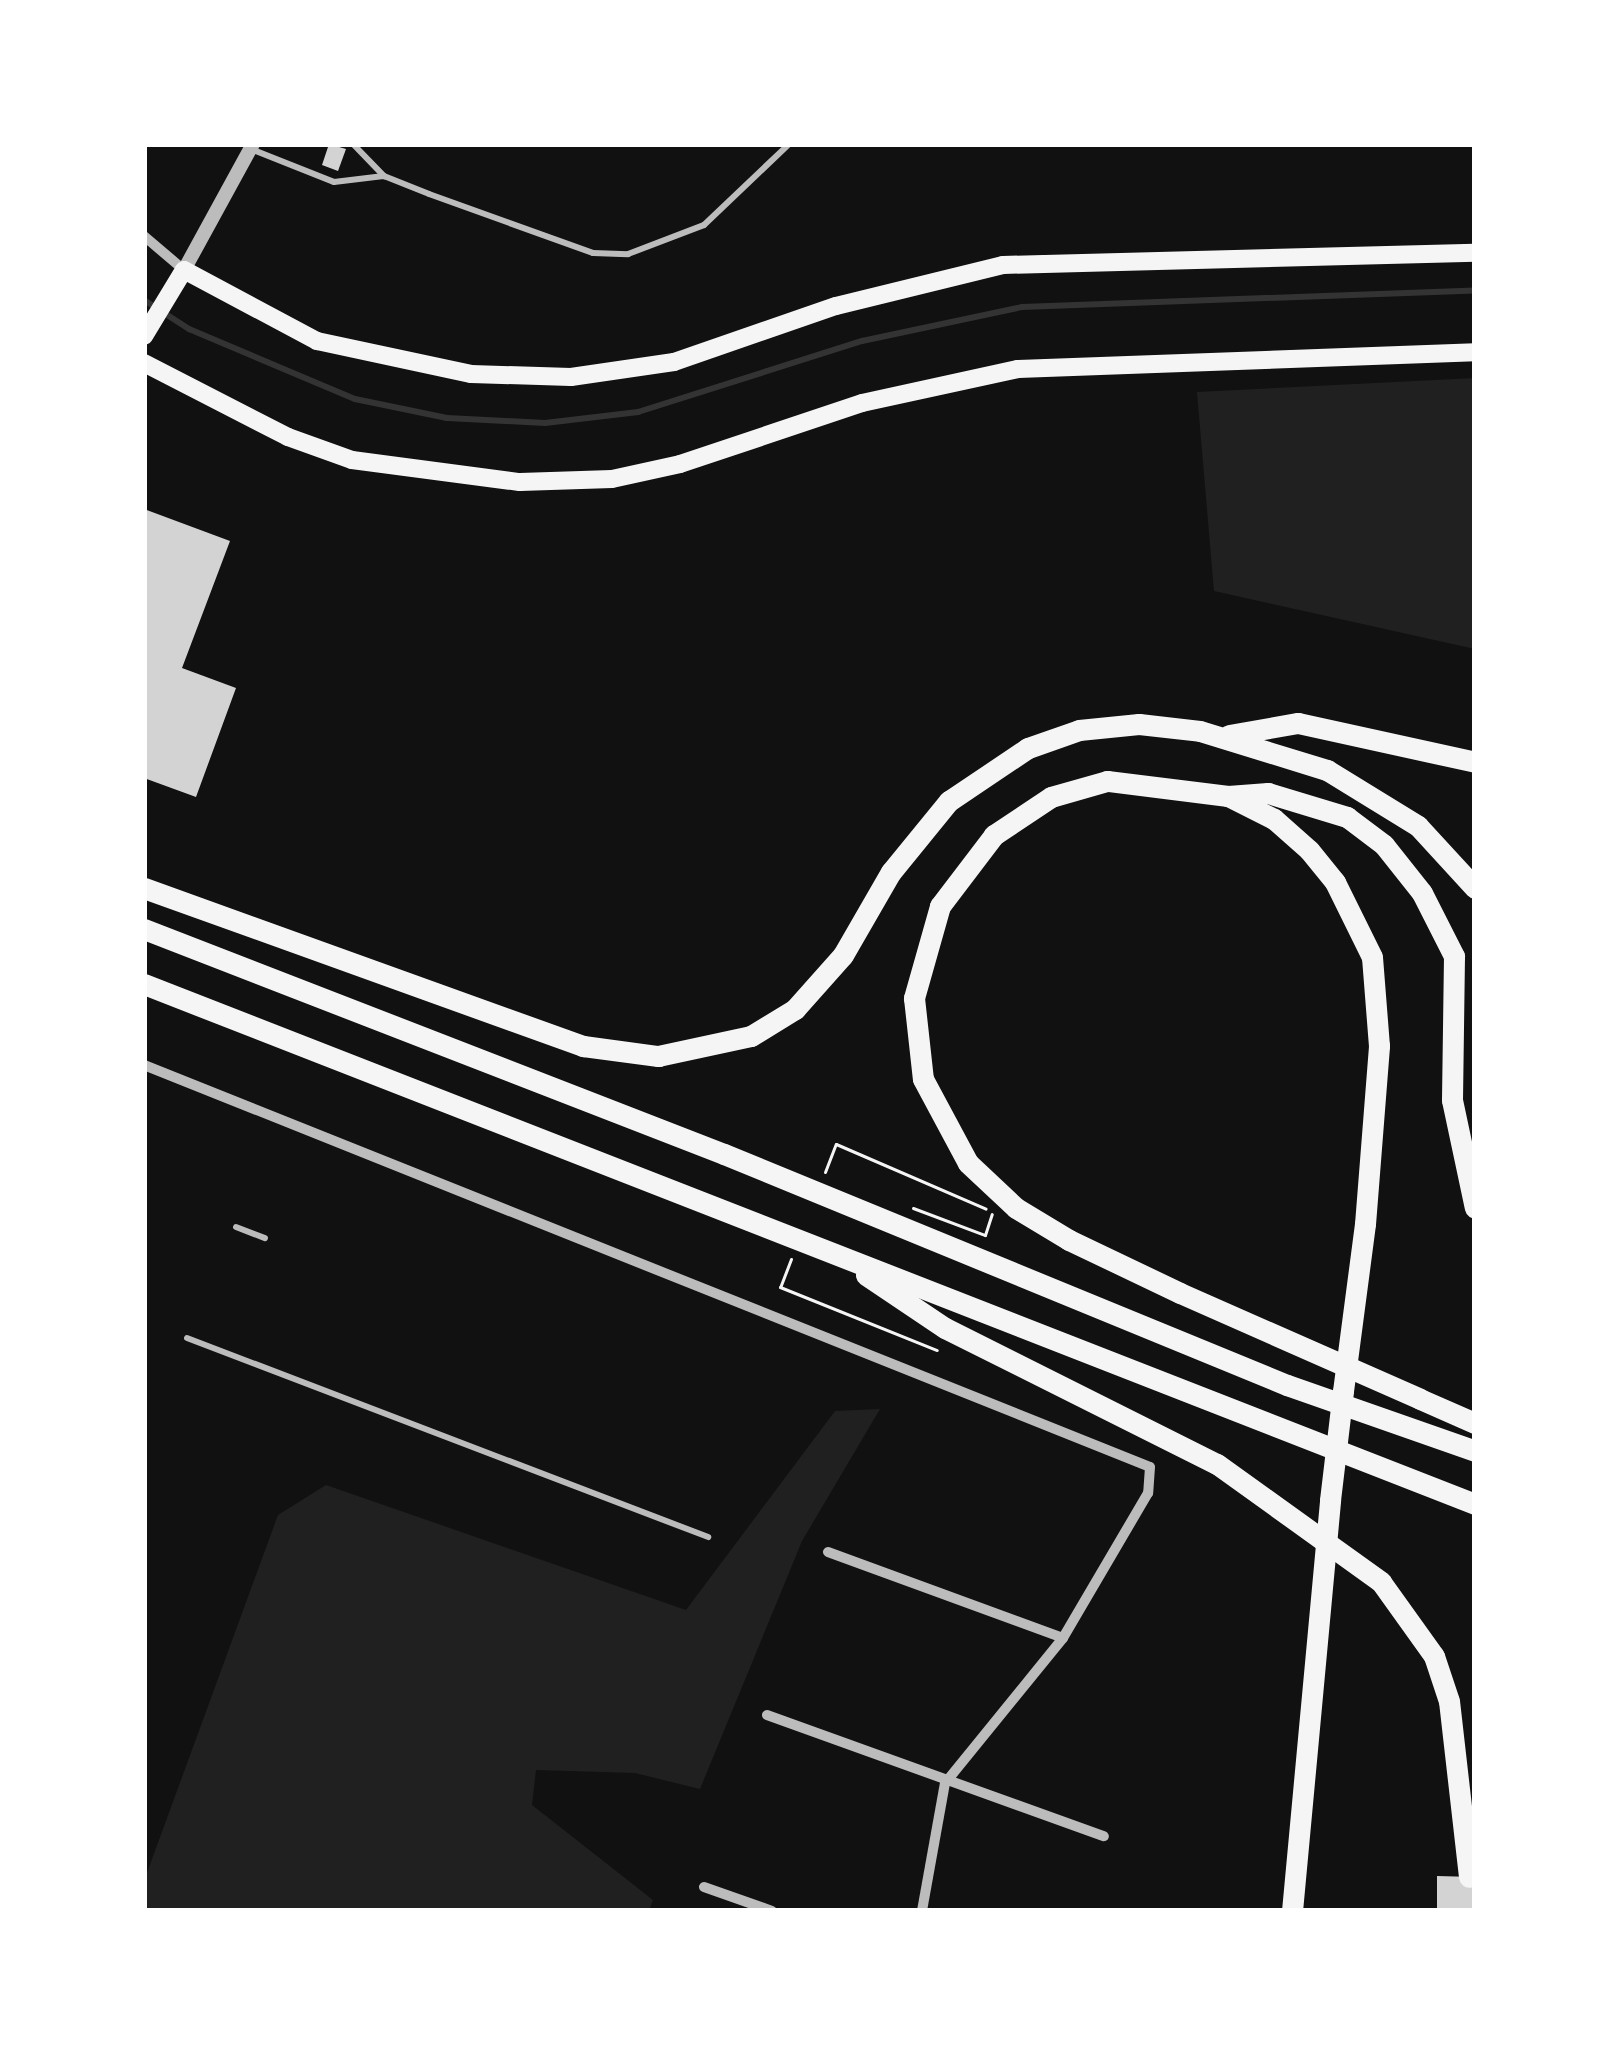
<!DOCTYPE html>
<style>
body{margin:0}
#map{position:relative;width:1619px;height:2055px;overflow:hidden;background:#111;font-family:"Alegreya Sans",sans-serif}
div>[style]{position:absolute}
.green>*{inset:0;background:#202020}
.stream>*{height:6px;margin:-3px;padding:0 3px;transform-origin:3px;border-radius:3px;background:#333}
.building>*{inset:0;background:#d3d3d3}
.path>*{height:3px;margin:-1.5px;padding:0 1.5px;transform-origin:1.5px;border-radius:1.5px;background:#f5f5f5}
.service>*{height:6px;margin:-3px;padding:0 3px;transform-origin:3px;border-radius:3px;background:#bcbcbc}
.minor>*{height:10px;margin:-5px;padding:0 5px;transform-origin:5px;border-radius:5px;background:#bcbcbc}
.tertiary>*{height:14px;margin:-7px;padding:0 7px;transform-origin:7px;border-radius:7px;background:#bcbcbc}
.primary>*{height:18px;margin:-9px;padding:0 9px;transform-origin:9px;border-radius:9px;background:#f5f5f5}
.motorway>*{height:21px;margin:-10.5px;padding:0 10.5px;transform-origin:10.5px;border-radius:10.5px;background:#f5f5f5}
span{translate:-50% -50%;white-space:nowrap;text-align:center;line-height:1.15;-webkit-text-stroke:12px #fff;paint-order:stroke}
.frame{position:absolute;inset:0;border:147px solid #fff;pointer-events:none}
</style>
<div id="map">
<div class="green">
<div style="clip-path:polygon(1475px 378px,1475px 649px,1214px 591px,1197px 392px)"></div>
<div style="clip-path:polygon(880px 1409px,802px 1541px,700px 1789px,635px 1773px,536px 1770px,532px 1805px,653px 1900px,649px 1911px,144px 1911px,144px 1881px,278px 1515px,326px 1485px,686px 1610px,835px 1411px)"></div>
</div>
<div class="stream">
<div style="left:144px;top:300px;width:54px;rotate:32.8deg"></div>
<div style="left:189px;top:329px;width:180px;rotate:22.9deg"></div>
<div style="left:355px;top:399px;width:94px;rotate:11.7deg"></div>
<div style="left:447px;top:418px;width:98px;rotate:2.9deg"></div>
<div style="left:545px;top:423px;width:94px;rotate:-6.7deg"></div>
<div style="left:638px;top:412px;width:235px;rotate:-17.6deg"></div>
<div style="left:862px;top:341px;width:164px;rotate:-12deg"></div>
<div style="left:1022px;top:307px;width:453px;rotate:-2.1deg"></div>
</div>
<div class="building">
<div style="clip-path:polygon(329px 144px,346px 149px,338px 171px,322px 165px)"></div>
<div style="clip-path:polygon(144px 509px,230px 541px,182px 668px,236px 688px,196px 797px,144px 778px)"></div>
<div style="clip-path:polygon(1437px 1876px,1475px 1877px,1475px 1911px,1437px 1911px)"></div>
</div>
<div class="path">
<div style="left:825px;top:1172px;width:30px;rotate:-69deg"></div>
<div style="left:836px;top:1144px;width:163px;rotate:23.4deg"></div>
<div style="left:913px;top:1208px;width:77px;rotate:20.6deg"></div>
<div style="left:985px;top:1235px;width:22px;rotate:-72deg"></div>
<div style="left:791px;top:1259px;width:30px;rotate:111deg"></div>
<div style="left:780px;top:1287px;width:169px;rotate:21.9deg"></div>
</div>
<div class="service">
<div style="left:353px;top:144px;width:45px;rotate:45.9deg"></div>
<div style="left:384px;top:176px;width:48px;rotate:21.8deg"></div>
<div style="left:429px;top:194px;width:174px;rotate:19.8deg"></div>
<div style="left:593px;top:253px;width:35px;rotate:2deg"></div>
<div style="left:628px;top:254px;width:81px;rotate:-20.9deg"></div>
<div style="left:704px;top:225px;width:117px;rotate:-43.6deg"></div>
<div style="left:251px;top:149px;width:89px;rotate:21.7deg"></div>
<div style="left:334px;top:182px;width:50px;rotate:-6.8deg"></div>
<div style="left:236px;top:1227px;width:31px;rotate:21deg"></div>
<div style="left:187px;top:1338px;width:558px;rotate:20.9deg"></div>
</div>
<div class="minor">
<div style="left:144px;top:236px;width:52px;rotate:40.4deg"></div>
<div style="left:144px;top:1065px;width:1083px;rotate:21.78deg"></div>
<div style="left:1150px;top:1467px;width:26px;rotate:94deg"></div>
<div style="left:1148px;top:1493px;width:168px;rotate:120.4deg"></div>
<div style="left:1063px;top:1638px;width:187px;rotate:129.1deg"></div>
<div style="left:945px;top:1783px;width:130px;rotate:100.2deg"></div>
<div style="left:828px;top:1552px;width:250px;rotate:20.1deg"></div>
<div style="left:767px;top:1715px;width:358px;rotate:19.8deg"></div>
<div style="left:704px;top:1887px;width:72px;rotate:19.4deg"></div>
</div>
<div class="tertiary">
<div style="left:184px;top:270px;width:144px;rotate:-61.3deg"></div>
</div>
<div class="primary">
<div style="left:144px;top:336px;width:77px;rotate:-58.8deg"></div>
<div style="left:184px;top:270px;width:151px;rotate:28.1deg"></div>
<div style="left:317px;top:341px;width:157px;rotate:12.1deg"></div>
<div style="left:471px;top:374px;width:100px;rotate:1.7deg"></div>
<div style="left:571px;top:377px;width:104px;rotate:-8.3deg"></div>
<div style="left:674px;top:362px;width:171px;rotate:-19.1deg"></div>
<div style="left:836px;top:306px;width:172px;rotate:-13.8deg"></div>
<div style="left:1003px;top:265px;width:472px;rotate:-1.5deg"></div>
<div style="left:144px;top:363px;width:162px;rotate:27.2deg"></div>
<div style="left:288px;top:437px;width:68px;rotate:19.8deg"></div>
<div style="left:352px;top:460px;width:169px;rotate:7.5deg"></div>
<div style="left:520px;top:482px;width:92px;rotate:-1.9deg"></div>
<div style="left:612px;top:479px;width:70px;rotate:-12.4deg"></div>
<div style="left:680px;top:464px;width:192px;rotate:-18.5deg"></div>
<div style="left:862px;top:403px;width:160px;rotate:-12.3deg"></div>
<div style="left:1018px;top:369px;width:457px;rotate:-2.1deg"></div>
</div>
<div class="motorway">
<div style="left:1229px;top:735px;width:70px;rotate:-9.9deg"></div>
<div style="left:1298px;top:723px;width:181px;rotate:12.4deg"></div>
<div style="left:1228px;top:796px;width:40px;rotate:-4.3deg"></div>
<div style="left:1268px;top:793px;width:83px;rotate:16.9deg"></div>
<div style="left:1347px;top:817px;width:46px;rotate:37.1deg"></div>
<div style="left:1384px;top:845px;width:61px;rotate:51.6deg"></div>
<div style="left:1422px;top:893px;width:71px;rotate:63.1deg"></div>
<div style="left:1454px;top:956px;width:144px;rotate:90.8deg"></div>
<div style="left:1452px;top:1100px;width:110px;rotate:78deg"></div>
<div style="left:144px;top:888px;width:467px;rotate:19.8deg"></div>
<div style="left:583px;top:1046px;width:76px;rotate:7.6deg"></div>
<div style="left:658px;top:1056px;width:95px;rotate:-12.1deg"></div>
<div style="left:751px;top:1036px;width:52px;rotate:-31.5deg"></div>
<div style="left:795px;top:1009px;width:72px;rotate:-48.4deg"></div>
<div style="left:843px;top:955px;width:96px;rotate:-60deg"></div>
<div style="left:891px;top:872px;width:92px;rotate:-50.8deg"></div>
<div style="left:949px;top:801px;width:95px;rotate:-33.9deg"></div>
<div style="left:1028px;top:748px;width:54px;rotate:-19.4deg"></div>
<div style="left:1079px;top:730px;width:60px;rotate:-5.7deg"></div>
<div style="left:1139px;top:724px;width:61px;rotate:6.5deg"></div>
<div style="left:1200px;top:731px;width:133px;rotate:17.1deg"></div>
<div style="left:1327px;top:770px;width:107px;rotate:31.6deg"></div>
<div style="left:1418px;top:826px;width:84px;rotate:47.4deg"></div>
<div style="left:144px;top:929px;width:622px;rotate:21.2deg"></div>
<div style="left:724px;top:1154px;width:609px;rotate:22.31deg"></div>
<div style="left:1287px;top:1385px;width:199px;rotate:19.3deg"></div>
<div style="left:144px;top:984px;width:1429px;rotate:21.34deg"></div>
<div style="left:866px;top:1275px;width:95px;rotate:33.9deg"></div>
<div style="left:945px;top:1328px;width:304px;rotate:26.6deg"></div>
<div style="left:1217px;top:1464px;width:202px;rotate:35.7deg"></div>
<div style="left:1381px;top:1582px;width:91px;rotate:54.4deg"></div>
<div style="left:1434px;top:1656px;width:47px;rotate:71.6deg"></div>
<div style="left:1449px;top:1701px;width:177px;rotate:83.5deg"></div>
<div style="left:1292px;top:1911px;width:413px;rotate:-84.7deg"></div>
<div style="left:1330px;top:1500px;width:110px;rotate:-83.2deg"></div>
<div style="left:1343px;top:1391px;width:168px;rotate:-82.5deg"></div>
<div style="left:1365px;top:1224px;width:179px;rotate:-85.5deg"></div>
<div style="left:1379px;top:1046px;width:89px;rotate:-94.5deg"></div>
<div style="left:1372px;top:957px;width:84px;rotate:-116.3deg"></div>
<div style="left:1335px;top:882px;width:41px;rotate:-129.1deg"></div>
<div style="left:1309px;top:850px;width:47px;rotate:-138.5deg"></div>
<div style="left:1274px;top:819px;width:51px;rotate:-153.4deg"></div>
<div style="left:1228px;top:796px;width:122px;rotate:-172.9deg"></div>
<div style="left:1107px;top:781px;width:58px;rotate:164.1deg"></div>
<div style="left:1051px;top:797px;width:69px;rotate:146.3deg"></div>
<div style="left:994px;top:835px;width:89px;rotate:127.3deg"></div>
<div style="left:940px;top:906px;width:96px;rotate:105.8deg"></div>
<div style="left:914px;top:998px;width:81px;rotate:83.7deg"></div>
<div style="left:923px;top:1079px;width:95px;rotate:61.8deg"></div>
<div style="left:968px;top:1163px;width:66px;rotate:43.2deg"></div>
<div style="left:1016px;top:1208px;width:62px;rotate:31.1deg"></div>
<div style="left:1069px;top:1240px;width:123px;rotate:25.5deg"></div>
<div style="left:1180px;top:1293px;width:262px;rotate:23.8deg"></div>
<div style="left:1420px;top:1399px;width:60px;rotate:23.6deg"></div>
</div>
<div class="frame"></div>
</div>
